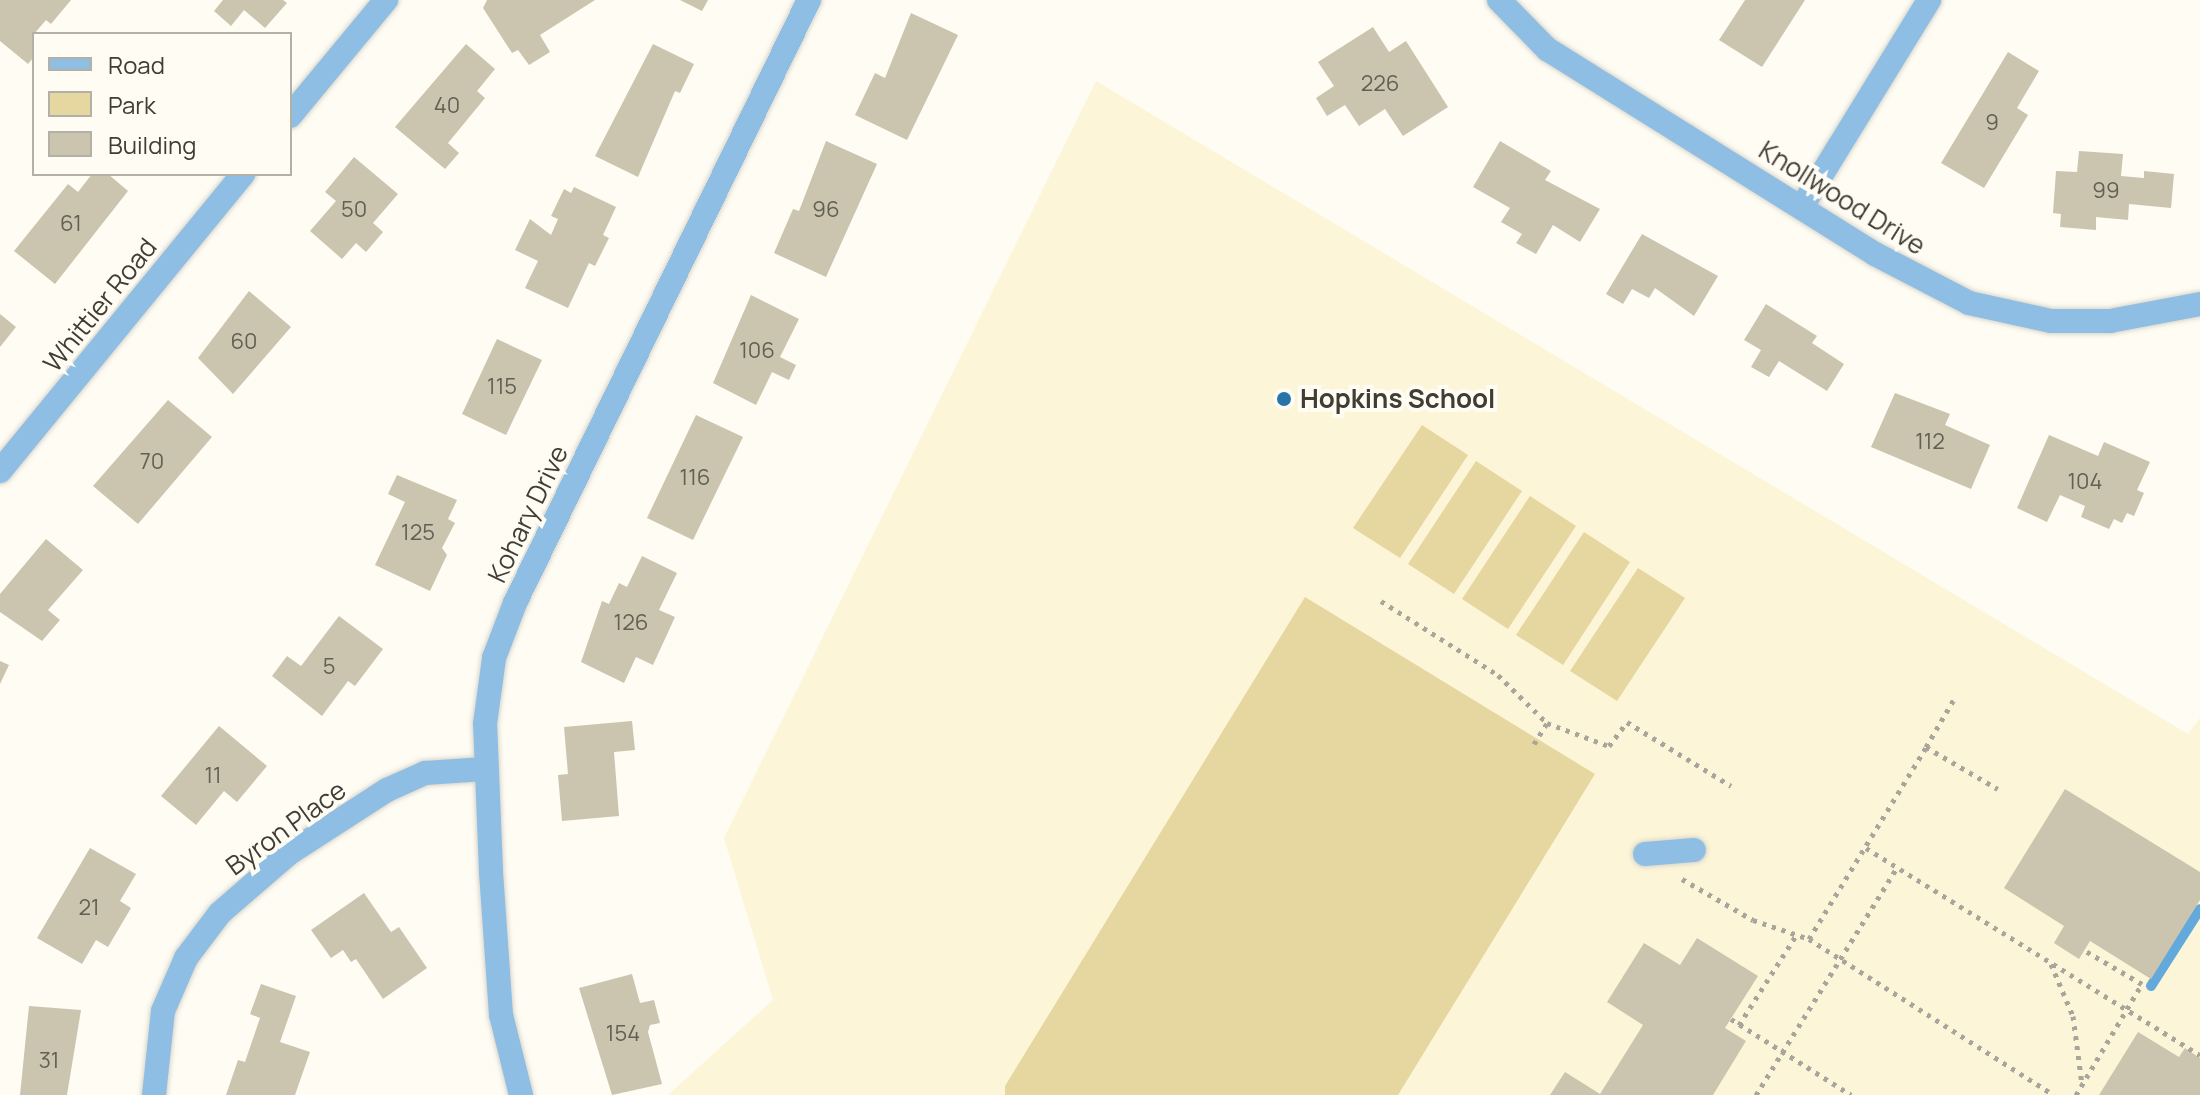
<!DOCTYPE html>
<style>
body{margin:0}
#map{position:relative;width:2200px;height:1095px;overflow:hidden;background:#fefcf3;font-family:Manrope,sans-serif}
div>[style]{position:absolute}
.built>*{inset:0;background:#fdf5d7}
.green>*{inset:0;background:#e6d6a0}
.stream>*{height:10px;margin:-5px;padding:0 5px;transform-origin:5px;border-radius:5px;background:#63a9db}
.building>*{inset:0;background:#cbc5af}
.path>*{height:5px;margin-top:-2.5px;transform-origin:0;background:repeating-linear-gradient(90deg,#a7a59c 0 4px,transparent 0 10px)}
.roads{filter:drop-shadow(0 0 2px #d8d6cd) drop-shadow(0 0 2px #d8d6cd)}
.minor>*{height:24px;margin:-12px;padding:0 12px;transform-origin:12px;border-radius:12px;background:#8ebee3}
.dots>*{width:22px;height:22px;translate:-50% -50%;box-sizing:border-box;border:4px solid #fefcf3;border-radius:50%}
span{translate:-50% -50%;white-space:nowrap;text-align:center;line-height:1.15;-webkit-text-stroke:8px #fefcf3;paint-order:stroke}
.number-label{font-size:22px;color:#625f53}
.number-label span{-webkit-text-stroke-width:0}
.street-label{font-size:26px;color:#3f3d34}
.poi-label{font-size:26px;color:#3f3d34;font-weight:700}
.left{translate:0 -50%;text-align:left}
.legend{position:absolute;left:32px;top:32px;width:260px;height:144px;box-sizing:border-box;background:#fefcf3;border:2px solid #b2b0a7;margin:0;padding:10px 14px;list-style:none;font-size:24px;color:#3f3d34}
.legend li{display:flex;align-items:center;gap:16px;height:40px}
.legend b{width:40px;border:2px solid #b2b0a7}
</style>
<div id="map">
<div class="built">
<div style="clip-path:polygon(1096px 81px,2188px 734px,2200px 718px,2200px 1095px,668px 1095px,773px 1000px,724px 838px)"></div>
</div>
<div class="green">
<div style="clip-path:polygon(1422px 425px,1468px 455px,1400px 558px,1353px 528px)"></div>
<div style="clip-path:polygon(1476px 461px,1522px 491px,1454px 594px,1408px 564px)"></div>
<div style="clip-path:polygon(1530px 496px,1576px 526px,1508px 629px,1462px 599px)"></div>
<div style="clip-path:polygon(1584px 532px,1630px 562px,1563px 665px,1516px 635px)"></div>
<div style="clip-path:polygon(1638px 568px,1685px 598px,1617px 701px,1570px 671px)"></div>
<div style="clip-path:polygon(1305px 597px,1595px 774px,1398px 1095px,1005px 1095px,1005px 1086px)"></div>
</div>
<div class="stream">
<div style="left:2151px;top:986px;width:91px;rotate:-57.5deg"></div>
</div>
<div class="building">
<div style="clip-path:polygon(0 0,71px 0,51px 24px,46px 20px,34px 34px,34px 57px,28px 64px,0 41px)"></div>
<div style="clip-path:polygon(223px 0,283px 0,287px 3px,265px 28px,244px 10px,231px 26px,214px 11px)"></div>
<div style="clip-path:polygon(487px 0,595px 0,540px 35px,550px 52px,529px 65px,518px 50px,512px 53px,483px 8px)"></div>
<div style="clip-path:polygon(680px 0,708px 0,702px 11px)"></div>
<div style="clip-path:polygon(1745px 0,1805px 0,1762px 67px,1719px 40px)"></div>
<div style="clip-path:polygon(911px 13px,958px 35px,907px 140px,855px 115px,875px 73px,885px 78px)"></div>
<div style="clip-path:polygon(1373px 27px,1389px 52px,1406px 41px,1448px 107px,1403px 136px,1385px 109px,1359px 126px,1345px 105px,1327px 116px,1316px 98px,1334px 86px,1318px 62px)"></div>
<div style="clip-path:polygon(466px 44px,495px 69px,477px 91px,485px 98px,448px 143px,459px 153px,445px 169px,395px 127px)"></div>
<div style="clip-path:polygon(653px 44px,694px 64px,680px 93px,675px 91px,638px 177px,595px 156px)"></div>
<div style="clip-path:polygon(2008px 52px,2039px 71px,2017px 108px,2028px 115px,1984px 188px,1941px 163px)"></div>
<div style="clip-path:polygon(826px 141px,877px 164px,826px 277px,774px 253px,793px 209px,799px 211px)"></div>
<div style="clip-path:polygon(1500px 141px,1551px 171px,1545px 180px,1600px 209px,1580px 242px,1553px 225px,1536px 254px,1516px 243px,1522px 234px,1501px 222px,1510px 208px,1473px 187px)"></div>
<div style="clip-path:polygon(2079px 151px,2123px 154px,2121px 176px,2144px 178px,2144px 171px,2174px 174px,2171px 208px,2129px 204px,2128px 220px,2096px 217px,2096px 230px,2060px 227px,2061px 214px,2053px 213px,2056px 171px,2077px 172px)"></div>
<div style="clip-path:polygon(354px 157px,398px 194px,373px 223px,383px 232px,366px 252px,356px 243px,342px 259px,310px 231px,336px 201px,325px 192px)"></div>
<div style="clip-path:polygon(92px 174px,108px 174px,128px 191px,55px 284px,14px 251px,68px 184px,78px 192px)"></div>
<div style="clip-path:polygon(574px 187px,616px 207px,603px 235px,609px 238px,595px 266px,589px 263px,568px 308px,525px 288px,538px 261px,515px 250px,530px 219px,551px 235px,558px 219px,551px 216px,564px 189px,571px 193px)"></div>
<div style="clip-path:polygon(1642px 234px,1718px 276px,1694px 316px,1655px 288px,1649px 298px,1632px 289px,1623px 304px,1606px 294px)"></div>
<div style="clip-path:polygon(249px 291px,291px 327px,233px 394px,198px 358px)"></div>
<div style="clip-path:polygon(751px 295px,799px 319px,780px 357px,796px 365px,789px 380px,772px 372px,756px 405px,713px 383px)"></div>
<div style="clip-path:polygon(1766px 304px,1817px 336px,1812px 343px,1844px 364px,1827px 391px,1779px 361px,1769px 377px,1751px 367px,1761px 350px,1744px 340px)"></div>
<div style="clip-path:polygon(0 314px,16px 327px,0 347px)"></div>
<div style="clip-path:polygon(497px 339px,542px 360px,506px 435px,462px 414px)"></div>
<div style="clip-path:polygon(1895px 393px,1950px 414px,1945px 425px,1990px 445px,1971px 489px,1871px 447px)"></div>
<div style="clip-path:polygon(168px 400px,212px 437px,138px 524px,93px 486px)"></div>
<div style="clip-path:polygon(696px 415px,743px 437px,693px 540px,647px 518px)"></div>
<div style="clip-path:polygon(2049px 435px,2098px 456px,2104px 442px,2150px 462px,2137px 490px,2144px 493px,2134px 516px,2127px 513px,2122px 523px,2114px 519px,2109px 529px,2081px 517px,2085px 506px,2060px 495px,2047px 522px,2017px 508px)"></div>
<div style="clip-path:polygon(397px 475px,457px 500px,448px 519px,455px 523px,442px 548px,447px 555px,430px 591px,375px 565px,405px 502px,388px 494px)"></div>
<div style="clip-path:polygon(46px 539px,83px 570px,48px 610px,60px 620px,42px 641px,0 612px,0 594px)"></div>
<div style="clip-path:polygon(642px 556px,677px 573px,659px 610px,675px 617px,653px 665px,636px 657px,624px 683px,581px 662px,602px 601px,609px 604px,619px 583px,627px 587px)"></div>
<div style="clip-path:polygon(339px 616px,383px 649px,355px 686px,348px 681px,322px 716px,272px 676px,287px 656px,301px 666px)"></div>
<div style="clip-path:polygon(0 661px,9px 665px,0 684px)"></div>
<div style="clip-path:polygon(632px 721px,635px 750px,614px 752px,619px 816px,562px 821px,558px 775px,568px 774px,564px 727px)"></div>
<div style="clip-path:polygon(219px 726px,267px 766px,237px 802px,224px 791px,196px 825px,161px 796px)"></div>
<div style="clip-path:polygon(2065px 789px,2200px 872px,2200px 900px,2151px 979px,2090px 941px,2079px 959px,2054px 943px,2064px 926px,2004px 888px)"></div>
<div style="clip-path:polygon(90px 848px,136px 874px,120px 901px,131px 908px,108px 947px,96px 940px,82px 964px,37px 938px)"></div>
<div style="clip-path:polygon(364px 893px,391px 932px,399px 927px,427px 968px,383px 999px,356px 959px,351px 962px,343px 950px,331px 958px,311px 930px)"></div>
<div style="clip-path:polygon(1697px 938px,1758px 976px,1725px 1028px,1746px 1041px,1713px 1095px,1550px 1095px,1565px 1072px,1600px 1094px,1643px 1025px,1607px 1002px,1644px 943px,1680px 965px)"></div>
<div style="clip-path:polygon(632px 974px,640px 1003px,654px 1000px,660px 1023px,650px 1025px,648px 1032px,662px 1084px,612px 1095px,579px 988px)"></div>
<div style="clip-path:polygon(261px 984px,296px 996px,280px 1042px,310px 1052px,295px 1095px,226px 1095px,238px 1060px,245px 1062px,260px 1018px,250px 1014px)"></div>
<div style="clip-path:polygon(29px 1006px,81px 1010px,67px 1095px,20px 1095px)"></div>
<div style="clip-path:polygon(2138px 1032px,2179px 1057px,2185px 1048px,2200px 1058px,2200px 1095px,2099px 1095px)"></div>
</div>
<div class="path">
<div style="left:1381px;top:601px;width:138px;rotate:32.3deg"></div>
<div style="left:1498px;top:675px;width:69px;rotate:44.4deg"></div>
<div style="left:1547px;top:723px;width:66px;rotate:20.4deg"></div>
<div style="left:1609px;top:746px;width:30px;rotate:-53deg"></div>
<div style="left:1627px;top:722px;width:122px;rotate:31.6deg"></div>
<div style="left:1534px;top:744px;width:25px;rotate:-58deg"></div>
<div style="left:1926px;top:747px;width:56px;rotate:-59.7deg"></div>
<div style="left:1866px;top:848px;width:393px;rotate:31.8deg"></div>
<div style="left:1682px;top:879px;width:82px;rotate:30deg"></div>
<div style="left:1753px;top:920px;width:59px;rotate:18.7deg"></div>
<div style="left:1809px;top:939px;width:290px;rotate:32.5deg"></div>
<div style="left:1809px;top:939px;width:225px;rotate:-58.6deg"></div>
<div style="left:1926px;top:747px;width:83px;rotate:30.3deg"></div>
<div style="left:2051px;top:964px;width:56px;rotate:67.1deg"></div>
<div style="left:2073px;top:1016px;width:69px;rotate:82.5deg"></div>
<div style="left:1731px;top:1019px;width:142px;rotate:32.3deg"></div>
<div style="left:1739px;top:1025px;width:108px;rotate:-57.5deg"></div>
<div style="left:1756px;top:1095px;width:267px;rotate:-58.2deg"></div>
<div style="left:2076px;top:1095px;width:129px;rotate:-59.3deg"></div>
<div style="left:2142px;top:984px;width:67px;rotate:-149.6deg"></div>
</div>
<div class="roads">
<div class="minor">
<div style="left:1499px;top:0;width:69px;rotate:45.6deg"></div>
<div style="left:1547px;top:49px;width:387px;rotate:32deg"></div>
<div style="left:1875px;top:254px;width:106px;rotate:27.5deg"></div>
<div style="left:1969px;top:303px;width:84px;rotate:12.4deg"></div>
<div style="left:2051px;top:321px;width:59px"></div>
<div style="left:2110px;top:321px;width:92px;rotate:-10.7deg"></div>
<div style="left:290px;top:116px;width:151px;rotate:-50.4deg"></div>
<div style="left:1803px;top:205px;width:241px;rotate:-58.4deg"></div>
<div style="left:0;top:471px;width:384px;rotate:-50.7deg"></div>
<div style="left:1645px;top:854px;width:49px;rotate:-4.7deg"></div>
<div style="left:154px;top:1095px;width:84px;rotate:-83.9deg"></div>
<div style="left:163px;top:1011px;width:58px;rotate:-66.5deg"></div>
<div style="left:186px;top:958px;width:56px;rotate:-52.9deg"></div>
<div style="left:220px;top:913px;width:90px;rotate:-40.9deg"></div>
<div style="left:288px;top:854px;width:118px;rotate:-32.9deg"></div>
<div style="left:387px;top:790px;width:42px;rotate:-24.1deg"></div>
<div style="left:425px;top:773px;width:60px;rotate:-3.8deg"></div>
<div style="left:521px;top:1095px;width:82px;rotate:-104deg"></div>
<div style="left:501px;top:1015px;width:144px;rotate:-94deg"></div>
<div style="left:491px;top:871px;width:147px;rotate:-92.3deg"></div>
<div style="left:485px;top:724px;width:67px;rotate:-82.2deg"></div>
<div style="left:494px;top:658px;width:59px;rotate:-69.1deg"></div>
<div style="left:515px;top:603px;width:671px;rotate:-64.01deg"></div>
</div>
</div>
<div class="dots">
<div style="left:1284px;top:399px;background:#2775a8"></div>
</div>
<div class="number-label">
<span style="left:1380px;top:84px">226</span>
<span style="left:447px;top:106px">40</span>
<span style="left:1992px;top:123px">9</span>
<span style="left:2106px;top:191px">99</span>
<span style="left:354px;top:210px">50</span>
<span style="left:826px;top:210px">96</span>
<span style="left:71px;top:224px">61</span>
<span style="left:244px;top:342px">60</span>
<span style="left:757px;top:351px">106</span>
<span style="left:502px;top:387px">115</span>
<span style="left:1930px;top:442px">112</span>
<span style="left:152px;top:462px">70</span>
<span style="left:695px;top:478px">116</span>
<span style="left:2085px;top:482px">104</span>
<span style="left:418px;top:533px">125</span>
<span style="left:631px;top:623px">126</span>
<span style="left:329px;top:667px">5</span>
<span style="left:213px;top:776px">11</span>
<span style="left:89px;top:908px">21</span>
<span style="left:623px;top:1034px">154</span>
<span style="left:49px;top:1061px">31</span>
</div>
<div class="street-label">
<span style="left:1842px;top:198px;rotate:32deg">Knollwood Drive</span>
<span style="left:100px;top:305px;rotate:-51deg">Whittier Road</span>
<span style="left:528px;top:514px;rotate:-64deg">Kohary Drive</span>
<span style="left:286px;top:828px;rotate:-36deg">Byron Place</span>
</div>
<div class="poi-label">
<span class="left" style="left:1300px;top:399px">Hopkins School</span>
</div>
<ul class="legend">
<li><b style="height:10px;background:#8ebee3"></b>Road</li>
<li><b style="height:22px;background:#e6d6a0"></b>Park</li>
<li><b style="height:22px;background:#cbc5af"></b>Building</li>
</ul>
</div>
